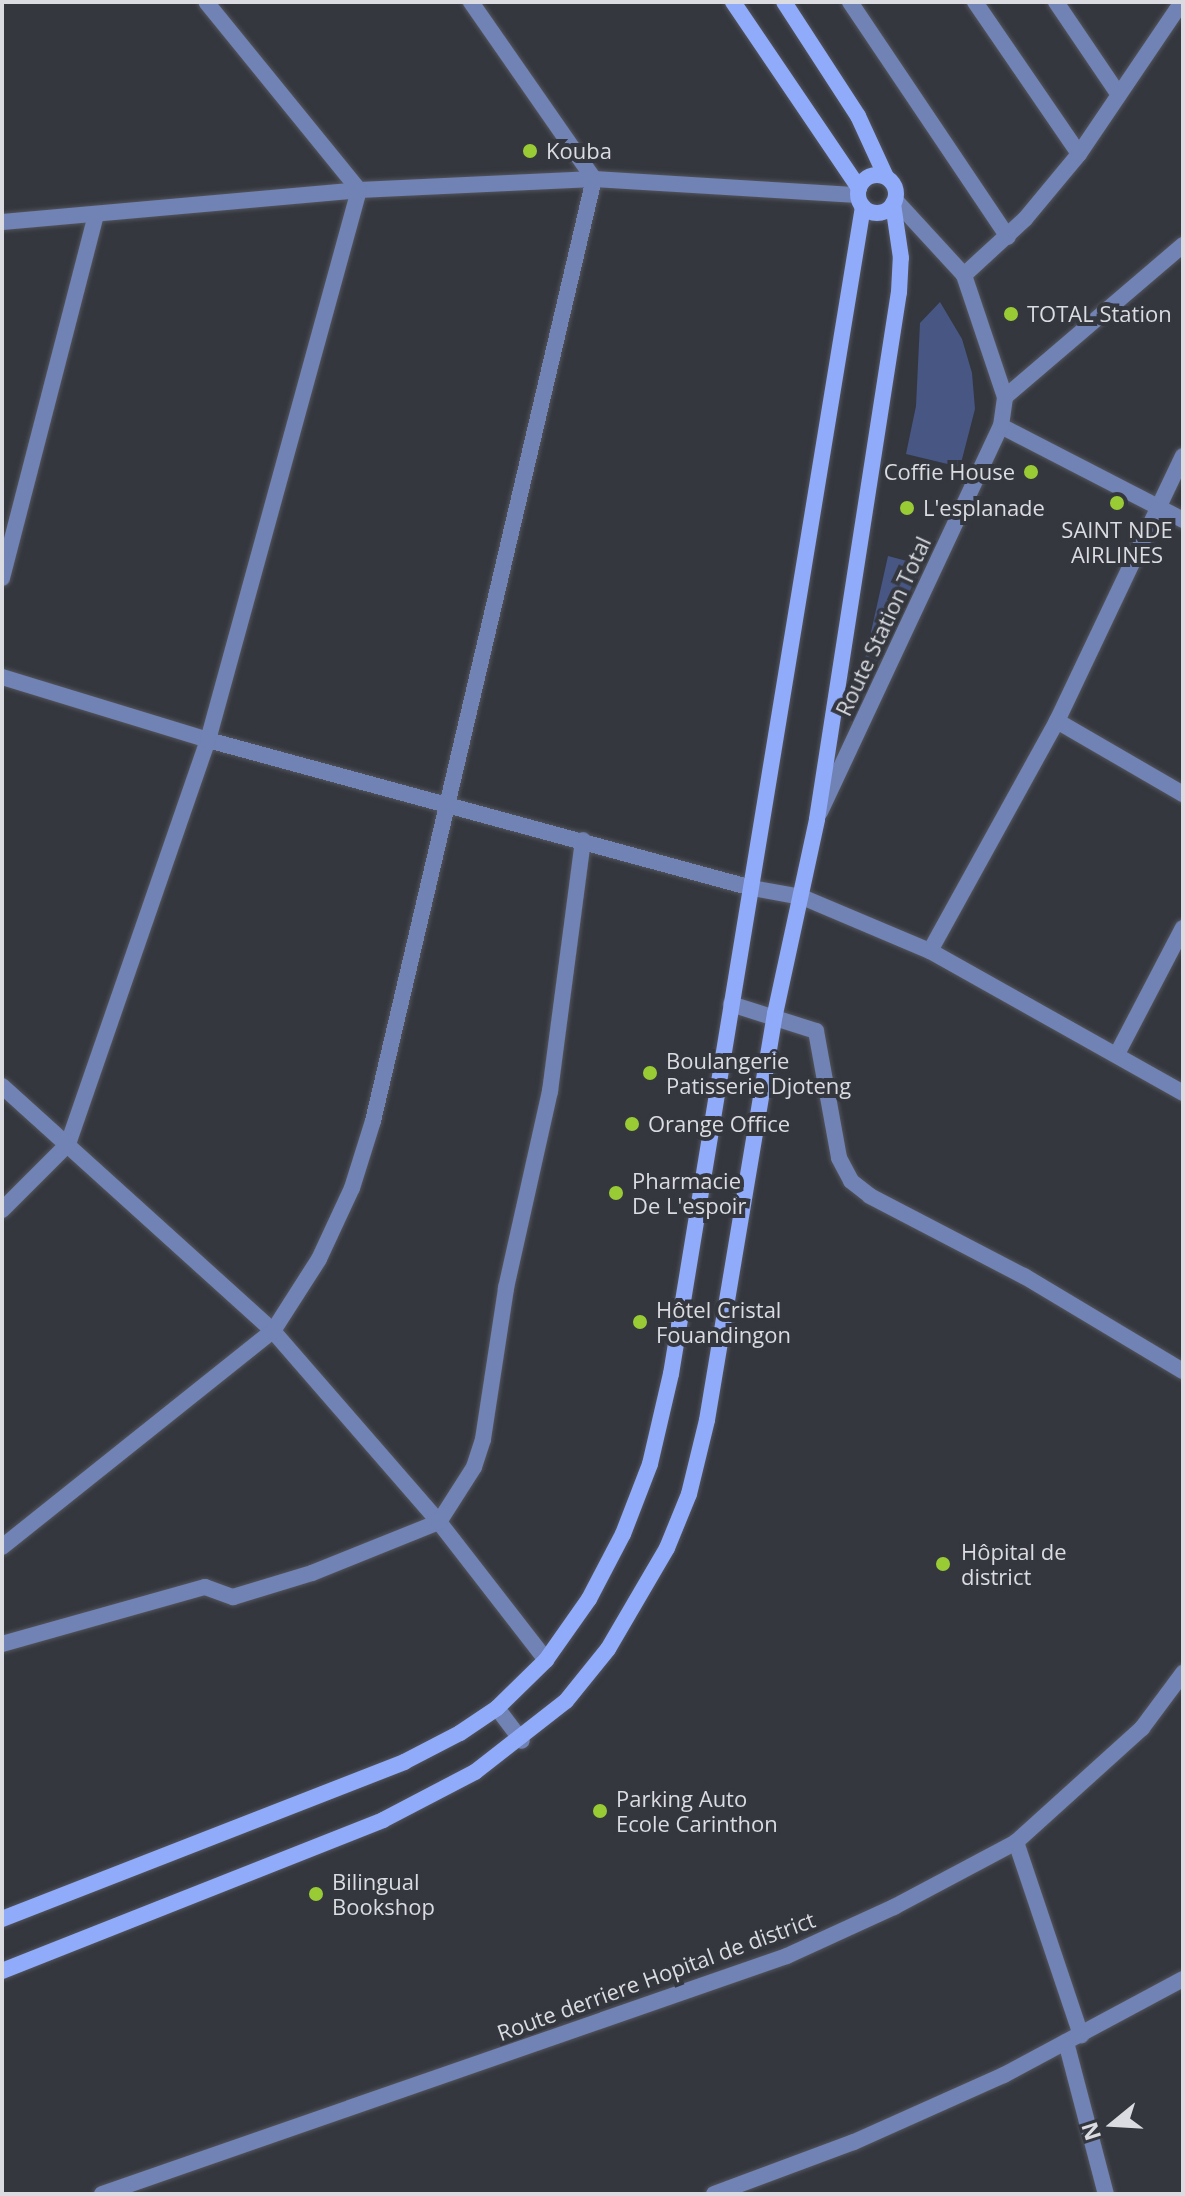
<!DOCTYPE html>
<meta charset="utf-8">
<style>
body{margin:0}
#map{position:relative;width:1185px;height:2196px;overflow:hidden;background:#35373f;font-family:"Open Sans",sans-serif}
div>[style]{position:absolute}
.green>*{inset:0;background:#475683}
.roads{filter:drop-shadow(0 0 2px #53555c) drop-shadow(0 0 2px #53555c)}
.minor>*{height:16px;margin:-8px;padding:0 8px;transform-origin:8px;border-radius:8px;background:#7182b4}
.tertiary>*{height:16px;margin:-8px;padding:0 8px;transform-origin:8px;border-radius:8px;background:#7182b4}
.secondary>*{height:16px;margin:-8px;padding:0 8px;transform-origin:8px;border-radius:8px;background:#91abfb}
.secondary>.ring{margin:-8px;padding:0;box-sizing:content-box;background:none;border:16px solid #91abfb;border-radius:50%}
.dots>*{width:22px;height:22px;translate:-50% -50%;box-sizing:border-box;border:4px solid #35373f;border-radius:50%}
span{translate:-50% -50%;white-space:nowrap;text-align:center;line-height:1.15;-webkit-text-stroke:8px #35373f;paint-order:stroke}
.poi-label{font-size:22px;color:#dadce1}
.left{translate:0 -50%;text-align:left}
.right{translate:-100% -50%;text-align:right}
.street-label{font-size:22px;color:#dadce1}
.frame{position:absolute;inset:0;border:4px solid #dadce1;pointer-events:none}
.north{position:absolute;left:1073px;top:2084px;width:80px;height:80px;-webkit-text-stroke:6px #35373f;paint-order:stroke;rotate:252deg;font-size:22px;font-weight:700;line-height:32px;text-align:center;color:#dadce1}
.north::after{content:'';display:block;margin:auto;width:28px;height:36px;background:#dadce1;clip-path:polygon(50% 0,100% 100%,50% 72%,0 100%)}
</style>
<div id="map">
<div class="green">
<div style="clip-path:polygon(940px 302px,962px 339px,972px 373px,975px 409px,960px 467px,906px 454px,916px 406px,920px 323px)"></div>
<div style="clip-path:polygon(888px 556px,922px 565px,851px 716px,854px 708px)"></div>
</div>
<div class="roads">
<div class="minor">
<div style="left:850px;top:2px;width:283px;rotate:56.1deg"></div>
<div style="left:975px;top:2px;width:184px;rotate:55.6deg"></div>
<div style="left:1056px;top:2px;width:112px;rotate:55.9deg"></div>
<div style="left:2px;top:222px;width:358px;rotate:-5.1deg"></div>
<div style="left:359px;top:190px;width:235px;rotate:-2.7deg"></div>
<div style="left:594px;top:179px;width:264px;rotate:3.5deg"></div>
<div style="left:964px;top:275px;width:83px;rotate:-42.6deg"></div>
<div style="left:1025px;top:219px;width:85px;rotate:-50.3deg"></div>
<div style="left:1079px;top:154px;width:184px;rotate:-55.9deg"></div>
<div style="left:1005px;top:397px;width:234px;rotate:-40.5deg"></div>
<div style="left:1001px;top:426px;width:205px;rotate:27.3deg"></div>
<div style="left:2px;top:578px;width:375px;rotate:-75.5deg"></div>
<div style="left:2px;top:677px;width:215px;rotate:17deg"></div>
<div style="left:208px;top:740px;width:564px;rotate:15.22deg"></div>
<div style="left:1057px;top:721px;width:146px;rotate:30.1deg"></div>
<div style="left:820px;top:812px;width:426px;rotate:-64.9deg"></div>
<div style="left:1001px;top:426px;width:29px;rotate:-82deg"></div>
<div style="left:1005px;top:397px;width:129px;rotate:-108.6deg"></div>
<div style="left:964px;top:275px;width:102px;rotate:-132.6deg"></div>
<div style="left:930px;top:951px;width:263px;rotate:-61.1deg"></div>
<div style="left:1057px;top:721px;width:293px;rotate:-64.6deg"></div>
<div style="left:731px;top:1004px;width:89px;rotate:17.6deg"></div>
<div style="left:816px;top:1031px;width:129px;rotate:79.7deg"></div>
<div style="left:839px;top:1158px;width:26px;rotate:62deg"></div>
<div style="left:851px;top:1181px;width:24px;rotate:38deg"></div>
<div style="left:870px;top:1196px;width:174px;rotate:27.5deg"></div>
<div style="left:1024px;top:1276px;width:185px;rotate:30.9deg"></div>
<div style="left:1117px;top:1054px;width:142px;rotate:-62.4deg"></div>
<div style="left:2px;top:1086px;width:365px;rotate:42.1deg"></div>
<div style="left:273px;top:1331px;width:253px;rotate:49deg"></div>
<div style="left:439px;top:1522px;width:175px;rotate:52.2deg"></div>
<div style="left:2px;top:1210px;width:93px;rotate:-45deg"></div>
<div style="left:68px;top:1144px;width:428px;rotate:-70.9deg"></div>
<div style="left:208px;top:740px;width:570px;rotate:-74.65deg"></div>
<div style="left:359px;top:190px;width:242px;rotate:-129.1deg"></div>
<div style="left:2px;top:1547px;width:347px;rotate:-38.6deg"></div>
<div style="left:273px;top:1331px;width:85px;rotate:-57.4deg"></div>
<div style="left:319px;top:1259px;width:78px;rotate:-65.1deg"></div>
<div style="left:352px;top:1188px;width:70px;rotate:-72.6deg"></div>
<div style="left:373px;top:1121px;width:968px;rotate:-76.8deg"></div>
<div style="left:594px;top:179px;width:216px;rotate:-124.8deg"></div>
<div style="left:2px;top:1644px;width:211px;rotate:-15.7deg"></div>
<div style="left:205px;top:1587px;width:30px;rotate:20deg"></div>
<div style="left:233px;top:1597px;width:83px;rotate:-16.9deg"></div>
<div style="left:312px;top:1573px;width:137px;rotate:-21.9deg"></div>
<div style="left:439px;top:1522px;width:65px;rotate:-57.5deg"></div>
<div style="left:474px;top:1467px;width:29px;rotate:-72deg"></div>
<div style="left:483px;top:1439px;width:153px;rotate:-81.3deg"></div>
<div style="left:506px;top:1288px;width:202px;rotate:-77.4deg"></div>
<div style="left:550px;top:1091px;width:253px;rotate:-82.5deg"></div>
<div style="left:1016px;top:1842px;width:204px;rotate:71.4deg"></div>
<div style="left:1066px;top:2042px;width:157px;rotate:75.3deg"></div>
<div style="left:102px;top:2194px;width:725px;rotate:-19.16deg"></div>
<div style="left:787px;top:1956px;width:118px;rotate:-24.6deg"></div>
<div style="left:894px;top:1907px;width:138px;rotate:-28deg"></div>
<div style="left:1016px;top:1842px;width:170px;rotate:-42.1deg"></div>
<div style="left:1142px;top:1728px;width:69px;rotate:-53.3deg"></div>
<div style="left:714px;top:2194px;width:149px;rotate:-20.4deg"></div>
<div style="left:854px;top:2142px;width:164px;rotate:-24.1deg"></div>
<div style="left:1004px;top:2075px;width:203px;rotate:-28.2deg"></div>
</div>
<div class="tertiary">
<div style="left:752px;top:888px;width:51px;rotate:10.2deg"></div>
<div style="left:802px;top:897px;width:139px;rotate:22.9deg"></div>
<div style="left:930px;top:951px;width:290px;rotate:29.3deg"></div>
<div style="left:497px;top:1708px;width:41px;rotate:52.9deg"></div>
</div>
<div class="secondary">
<div style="left:733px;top:2px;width:225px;rotate:55.9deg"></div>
<div style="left:784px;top:2px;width:136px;rotate:57deg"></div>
<div style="left:858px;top:116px;width:67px;rotate:65.3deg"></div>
<div class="ring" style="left:858px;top:175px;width:22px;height:22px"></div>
<div style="left:2px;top:1919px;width:432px;rotate:-21.3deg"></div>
<div style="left:404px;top:1762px;width:63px;rotate:-27.4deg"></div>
<div style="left:460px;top:1733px;width:45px;rotate:-34deg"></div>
<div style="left:497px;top:1708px;width:69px;rotate:-44.4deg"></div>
<div style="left:546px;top:1660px;width:75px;rotate:-54.8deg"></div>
<div style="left:589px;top:1599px;width:73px;rotate:-62.4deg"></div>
<div style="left:623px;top:1534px;width:75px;rotate:-68.9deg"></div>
<div style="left:650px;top:1464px;width:92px;rotate:-76.9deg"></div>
<div style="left:671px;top:1374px;width:1183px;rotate:-80.66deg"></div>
<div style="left:2px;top:1971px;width:410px;rotate:-21.6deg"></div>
<div style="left:383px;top:1820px;width:104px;rotate:-27.6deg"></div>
<div style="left:475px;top:1772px;width:115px;rotate:-38deg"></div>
<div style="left:566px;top:1701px;width:67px;rotate:-51.1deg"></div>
<div style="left:608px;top:1649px;width:117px;rotate:-59.7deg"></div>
<div style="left:667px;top:1548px;width:58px;rotate:-67.8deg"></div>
<div style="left:689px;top:1494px;width:76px;rotate:-76.3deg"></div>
<div style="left:707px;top:1420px;width:412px;rotate:-80.5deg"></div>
<div style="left:775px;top:1014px;width:199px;rotate:-77.8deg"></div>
<div style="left:817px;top:819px;width:533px;rotate:-81.16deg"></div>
<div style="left:899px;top:292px;width:34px;rotate:-87deg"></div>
<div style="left:901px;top:258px;width:55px;rotate:-98.4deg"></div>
</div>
</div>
<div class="dots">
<div style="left:530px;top:151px;background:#99cb35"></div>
<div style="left:1011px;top:314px;background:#99cb35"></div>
<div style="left:1031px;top:472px;background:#99cb35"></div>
<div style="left:1117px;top:503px;background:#99cb35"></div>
<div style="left:907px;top:508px;background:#99cb35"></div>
<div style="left:650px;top:1073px;background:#99cb35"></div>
<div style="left:632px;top:1124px;background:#99cb35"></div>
<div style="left:616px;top:1193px;background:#99cb35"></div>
<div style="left:640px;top:1322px;background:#99cb35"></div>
<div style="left:943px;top:1564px;background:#99cb35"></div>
<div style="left:600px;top:1811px;background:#99cb35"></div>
<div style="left:316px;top:1894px;background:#99cb35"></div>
</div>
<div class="poi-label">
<span class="left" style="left:546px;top:151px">Kouba</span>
<span class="left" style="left:1027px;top:314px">TOTAL Station</span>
<span class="right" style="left:1015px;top:472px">Coffie House</span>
<span class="left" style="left:923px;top:508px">L'esplanade</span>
<span style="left:1117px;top:542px">SAINT NDE<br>AIRLINES</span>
<span class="left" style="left:666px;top:1073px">Boulangerie<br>Patisserie Djoteng</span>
<span class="left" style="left:648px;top:1124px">Orange Office</span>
<span class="left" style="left:632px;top:1193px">Pharmacie<br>De L'espoir</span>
<span class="left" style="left:656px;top:1322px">Hôtel Cristal<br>Fouandingon</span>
<span class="left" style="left:961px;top:1564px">Hôpital de<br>district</span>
<span class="left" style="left:616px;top:1811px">Parking Auto<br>Ecole Carinthon</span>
<span class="left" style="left:332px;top:1894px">Bilingual<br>Bookshop</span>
</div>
<div class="street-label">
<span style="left:883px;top:626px;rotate:-65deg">Route Station Total</span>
<span style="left:656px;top:1976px;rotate:-20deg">Route derriere Hopital de district</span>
</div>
<div class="frame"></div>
<div class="north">N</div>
</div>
